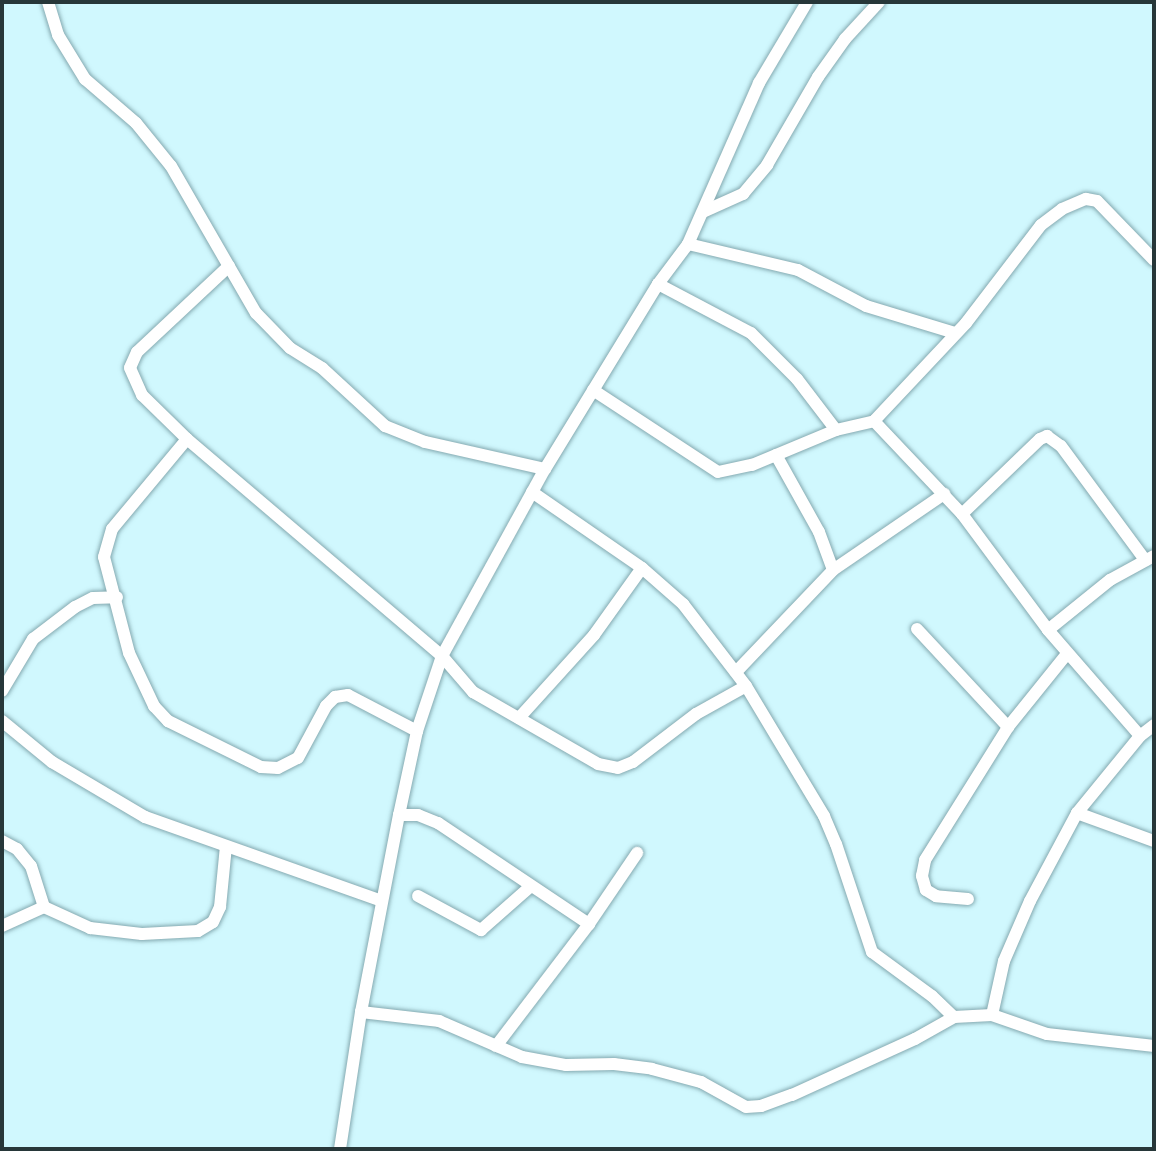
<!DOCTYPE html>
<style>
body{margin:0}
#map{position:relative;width:1156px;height:1151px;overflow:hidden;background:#d0f8fe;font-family:"Public Sans",sans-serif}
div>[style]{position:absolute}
.roads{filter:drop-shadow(0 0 2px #84a9b0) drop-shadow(0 0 2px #84a9b0)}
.minor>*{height:12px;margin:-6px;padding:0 6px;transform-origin:6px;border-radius:6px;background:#fff}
span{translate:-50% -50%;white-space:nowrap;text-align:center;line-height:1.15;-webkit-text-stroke:5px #fff;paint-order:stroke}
.frame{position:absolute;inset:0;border:4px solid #273739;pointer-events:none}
</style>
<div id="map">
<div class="roads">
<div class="minor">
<div style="left:48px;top:2px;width:34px;rotate:73deg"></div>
<div style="left:58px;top:35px;width:52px;rotate:58.5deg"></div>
<div style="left:85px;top:79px;width:67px;rotate:40.8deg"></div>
<div style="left:136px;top:123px;width:55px;rotate:50.9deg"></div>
<div style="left:171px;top:166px;width:170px;rotate:60deg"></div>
<div style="left:256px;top:313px;width:49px;rotate:45.8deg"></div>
<div style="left:290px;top:348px;width:38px;rotate:32deg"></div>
<div style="left:322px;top:368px;width:86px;rotate:42.6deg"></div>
<div style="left:385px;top:426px;width:43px;rotate:21.8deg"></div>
<div style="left:425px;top:442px;width:123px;rotate:12.7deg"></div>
<div style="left:705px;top:211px;width:42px;rotate:-24.1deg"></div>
<div style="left:743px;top:194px;width:38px;rotate:-50deg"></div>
<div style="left:767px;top:165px;width:102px;rotate:-59.9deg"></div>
<div style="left:818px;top:77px;width:47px;rotate:-54.6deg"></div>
<div style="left:845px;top:39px;width:50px;rotate:-47.4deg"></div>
<div style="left:688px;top:244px;width:113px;rotate:13.3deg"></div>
<div style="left:798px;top:270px;width:77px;rotate:27.9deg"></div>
<div style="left:866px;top:306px;width:93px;rotate:16.9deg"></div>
<div style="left:229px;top:266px;width:126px;rotate:136.9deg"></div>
<div style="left:137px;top:352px;width:17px;rotate:114deg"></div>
<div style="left:130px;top:368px;width:30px;rotate:66deg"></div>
<div style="left:142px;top:395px;width:63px;rotate:44.4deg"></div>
<div style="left:187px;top:439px;width:335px;rotate:40.4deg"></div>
<div style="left:442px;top:656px;width:48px;rotate:49.3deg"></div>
<div style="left:473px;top:692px;width:144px;rotate:29.9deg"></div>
<div style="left:598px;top:764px;width:20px;rotate:11deg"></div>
<div style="left:618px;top:768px;width:16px;rotate:-22deg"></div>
<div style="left:633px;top:762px;width:79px;rotate:-37.3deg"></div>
<div style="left:696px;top:714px;width:57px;rotate:-29.2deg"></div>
<div style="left:658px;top:284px;width:105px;rotate:27.8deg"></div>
<div style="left:751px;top:333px;width:65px;rotate:45deg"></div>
<div style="left:797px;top:379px;width:64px;rotate:52.6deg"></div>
<div style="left:836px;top:430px;width:39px;rotate:-13deg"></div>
<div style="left:874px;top:421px;width:134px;rotate:-46.8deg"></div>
<div style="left:966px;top:323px;width:123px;rotate:-52.6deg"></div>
<div style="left:1041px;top:225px;width:26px;rotate:-37deg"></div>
<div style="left:1062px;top:209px;width:26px;rotate:-23deg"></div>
<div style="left:1086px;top:199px;width:11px;rotate:10deg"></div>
<div style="left:1097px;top:201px;width:82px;rotate:46deg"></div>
<div style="left:593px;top:390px;width:149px;rotate:33.3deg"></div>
<div style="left:718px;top:472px;width:35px;rotate:-12deg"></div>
<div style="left:752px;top:465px;width:91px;rotate:-22.6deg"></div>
<div style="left:874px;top:421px;width:128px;rotate:46.6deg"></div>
<div style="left:962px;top:514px;width:144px;rotate:53.4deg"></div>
<div style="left:1048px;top:630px;width:140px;rotate:49deg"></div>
<div style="left:187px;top:439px;width:117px;rotate:129.8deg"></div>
<div style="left:112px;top:529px;width:29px;rotate:106deg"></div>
<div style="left:104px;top:557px;width:99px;rotate:75.4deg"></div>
<div style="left:129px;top:653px;width:59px;rotate:64.7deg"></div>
<div style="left:154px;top:706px;width:21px;rotate:47deg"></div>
<div style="left:168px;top:721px;width:104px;rotate:26.3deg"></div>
<div style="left:261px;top:767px;width:17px;rotate:3deg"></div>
<div style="left:278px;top:768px;width:22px;rotate:-27deg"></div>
<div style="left:298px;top:758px;width:59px;rotate:-61.7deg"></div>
<div style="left:326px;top:706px;width:13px;rotate:-45deg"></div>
<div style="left:335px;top:697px;width:13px;rotate:-9deg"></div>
<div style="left:348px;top:695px;width:78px;rotate:27.6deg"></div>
<div style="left:776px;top:455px;width:88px;rotate:60.8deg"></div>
<div style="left:819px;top:532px;width:40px;rotate:69.8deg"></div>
<div style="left:532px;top:492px;width:134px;rotate:34.6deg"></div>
<div style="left:642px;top:568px;width:55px;rotate:41.3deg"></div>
<div style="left:683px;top:604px;width:103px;rotate:52.5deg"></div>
<div style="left:746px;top:686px;width:152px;rotate:59deg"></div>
<div style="left:824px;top:816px;width:30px;rotate:67deg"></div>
<div style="left:836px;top:844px;width:114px;rotate:71.6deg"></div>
<div style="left:872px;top:952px;width:74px;rotate:36.3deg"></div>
<div style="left:932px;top:996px;width:30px;rotate:44deg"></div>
<div style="left:962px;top:514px;width:108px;rotate:-43.9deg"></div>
<div style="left:1040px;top:439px;width:8px;rotate:-23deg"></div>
<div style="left:1047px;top:436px;width:17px;rotate:36deg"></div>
<div style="left:1061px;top:446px;width:142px;rotate:53.6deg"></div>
<div style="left:917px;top:629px;width:134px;rotate:47.1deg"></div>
<div style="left:1048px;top:630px;width:80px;rotate:-38.9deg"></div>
<div style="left:1110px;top:580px;width:50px;rotate:-28.6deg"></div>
<div style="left:736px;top:672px;width:141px;rotate:-46.4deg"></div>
<div style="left:833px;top:570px;width:135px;rotate:-34.4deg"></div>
<div style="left:2px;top:691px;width:61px;rotate:-59.2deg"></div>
<div style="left:33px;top:639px;width:53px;rotate:-37.3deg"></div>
<div style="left:75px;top:607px;width:20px;rotate:-27deg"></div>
<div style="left:93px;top:598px;width:24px;rotate:-2deg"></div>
<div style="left:519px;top:718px;width:112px;rotate:-47.9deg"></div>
<div style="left:594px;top:635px;width:82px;rotate:-54.4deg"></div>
<div style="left:2px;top:721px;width:65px;rotate:39.4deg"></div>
<div style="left:52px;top:762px;width:108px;rotate:30.6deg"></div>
<div style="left:145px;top:817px;width:251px;rotate:19.5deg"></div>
<div style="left:1077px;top:813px;width:82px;rotate:20deg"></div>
<div style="left:399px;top:815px;width:19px"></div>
<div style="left:418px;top:815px;width:22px;rotate:22deg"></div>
<div style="left:438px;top:823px;width:182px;rotate:33.8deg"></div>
<div style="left:2px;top:841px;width:17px;rotate:28deg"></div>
<div style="left:17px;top:849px;width:22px;rotate:51deg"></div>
<div style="left:31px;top:866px;width:43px;rotate:72.4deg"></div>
<div style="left:418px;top:896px;width:72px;rotate:28.4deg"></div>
<div style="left:481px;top:930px;width:65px;rotate:-41.3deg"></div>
<div style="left:968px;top:899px;width:32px;rotate:-175deg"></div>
<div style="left:936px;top:896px;width:12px;rotate:-149deg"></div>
<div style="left:926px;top:890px;width:15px;rotate:-106deg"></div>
<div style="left:922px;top:876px;width:16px;rotate:-79deg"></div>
<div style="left:925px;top:860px;width:157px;rotate:-58deg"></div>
<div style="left:1008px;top:727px;width:94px;rotate:-51.1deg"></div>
<div style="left:2px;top:926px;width:46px;rotate:-24.3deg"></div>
<div style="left:44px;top:907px;width:51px;rotate:24.5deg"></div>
<div style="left:90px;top:928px;width:52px;rotate:6.6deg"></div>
<div style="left:142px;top:934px;width:56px;rotate:-3.1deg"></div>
<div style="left:198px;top:931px;width:17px;rotate:-31deg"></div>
<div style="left:213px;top:922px;width:17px;rotate:-65deg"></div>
<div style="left:220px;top:907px;width:61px;rotate:-84.4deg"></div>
<div style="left:361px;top:1012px;width:79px;rotate:6.6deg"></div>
<div style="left:439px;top:1021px;width:90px;rotate:23.4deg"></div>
<div style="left:522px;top:1057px;width:45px;rotate:10.3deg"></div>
<div style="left:566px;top:1065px;width:48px;rotate:-1.2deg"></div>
<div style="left:614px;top:1064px;width:38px;rotate:7deg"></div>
<div style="left:652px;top:1069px;width:51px;rotate:14.9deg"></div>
<div style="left:701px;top:1082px;width:51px;rotate:29.1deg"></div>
<div style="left:746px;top:1107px;width:15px;rotate:-4deg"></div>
<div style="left:761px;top:1106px;width:33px;rotate:-20deg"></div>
<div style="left:792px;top:1095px;width:135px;rotate:-24.5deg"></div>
<div style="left:915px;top:1039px;width:45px;rotate:-29.4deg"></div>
<div style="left:954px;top:1017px;width:38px;rotate:-3deg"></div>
<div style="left:992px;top:1015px;width:58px;rotate:19.1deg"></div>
<div style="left:1047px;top:1034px;width:108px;rotate:6.4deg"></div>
<div style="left:992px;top:1015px;width:55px;rotate:-77.5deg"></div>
<div style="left:1004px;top:961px;width:65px;rotate:-66.6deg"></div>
<div style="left:1030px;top:901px;width:100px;rotate:-61.9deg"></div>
<div style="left:1077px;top:813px;width:99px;rotate:-50.7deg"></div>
<div style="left:1140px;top:736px;width:18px;rotate:-38deg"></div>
<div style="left:496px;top:1046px;width:153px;rotate:-52.7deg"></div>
<div style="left:589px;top:924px;width:86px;rotate:-55.9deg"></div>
<div style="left:340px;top:1149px;width:139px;rotate:-81.3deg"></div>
<div style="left:361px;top:1012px;width:201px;rotate:-79.1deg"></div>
<div style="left:399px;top:815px;width:86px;rotate:-77.9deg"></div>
<div style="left:417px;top:731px;width:79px;rotate:-71.6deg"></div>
<div style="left:442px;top:656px;width:213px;rotate:-61.2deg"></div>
<div style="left:545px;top:469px;width:217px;rotate:-58.6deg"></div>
<div style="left:658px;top:284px;width:50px;rotate:-53.1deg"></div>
<div style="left:688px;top:244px;width:176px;rotate:-66.2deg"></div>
<div style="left:759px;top:83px;width:94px;rotate:-59.3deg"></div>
</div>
</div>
<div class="frame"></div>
</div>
